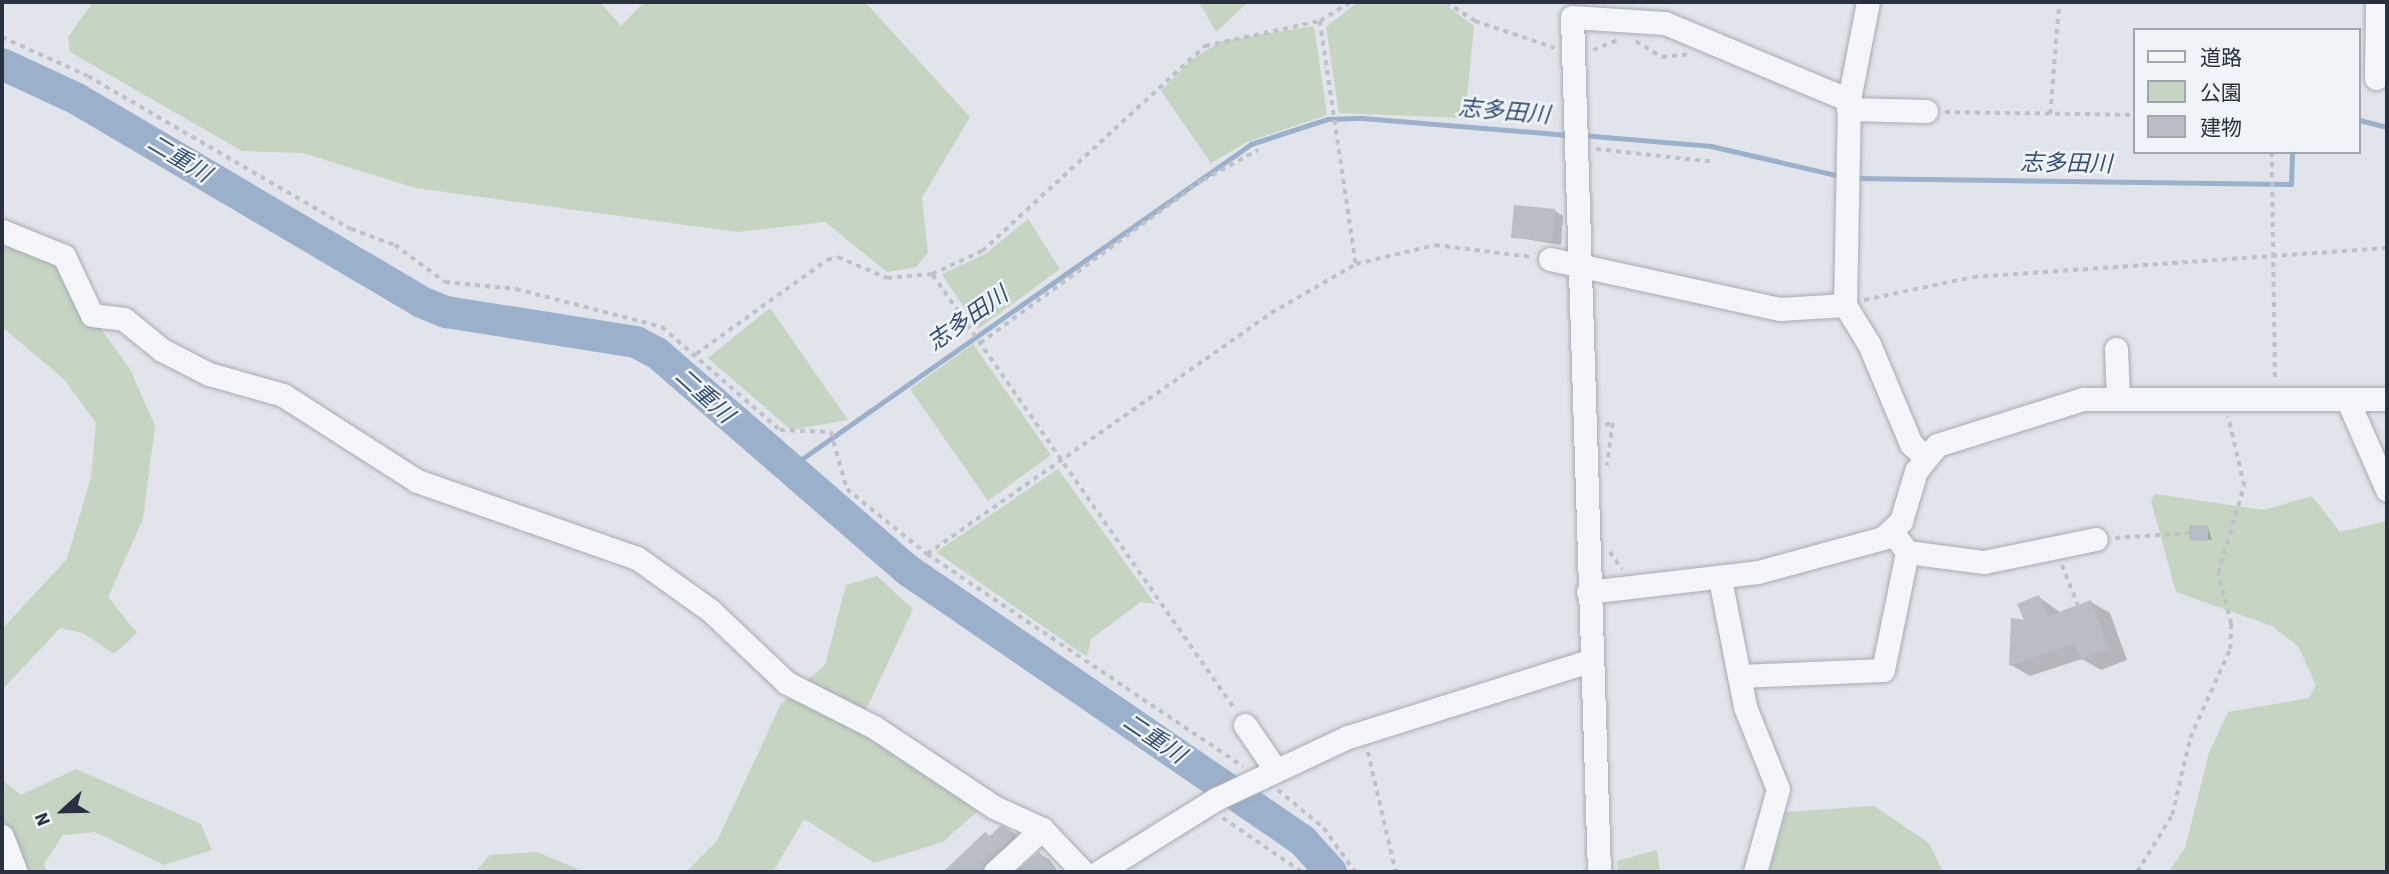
<!DOCTYPE html>
<meta charset="utf-8">
<style>
body{margin:0}
#map{position:relative;width:2389px;height:874px;overflow:hidden;background:#e1e4ea;font-family:"Source Sans 3","Noto Sans JP",sans-serif}
div>[style]{position:absolute}
.green>*{inset:0;background:#c6d4c2}
.shadow>*{inset:0;background:#0003}
.stream>*{height:5px;margin:-2.5px;padding:0 2.5px;transform-origin:2.5px;border-radius:2.5px;background:#9bb0ca}
.river>*{height:32px;margin:-16px;padding:0 16px;transform-origin:16px;border-radius:16px;background:#9bb0ca}
.building>*{inset:0;background:#b8bdc6}
.path>*{height:3.5px;margin-top:-1.75px;transform-origin:0;background:repeating-linear-gradient(90deg,#bec2c8 0 5px,transparent 0 10px)}
.roads{filter:drop-shadow(0 0 2px #a6abb4) drop-shadow(0 0 2px #a6abb4)}
.minor>*{height:23px;margin:-11.5px;padding:0 11.5px;transform-origin:11.5px;border-radius:11.5px;background:#f3f5f8}
span{translate:-50% -50%;white-space:nowrap;text-align:center;line-height:1.15;-webkit-text-stroke:5px #f0f3f7;paint-order:stroke}
.water-label{font-size:23px;color:#324e76;font-style:italic}
.frame{position:absolute;inset:0;border:4px solid #293141;pointer-events:none}
.legend{position:absolute;left:2133px;top:28px;width:228px;height:126px;box-sizing:border-box;background:#f0f3f7;border:2px solid #a0a5ae;margin:0;padding:9px 12px;list-style:none;font-size:21px;color:#293141}
.legend li{display:flex;align-items:center;gap:14px;height:35px}
.legend b{width:35px;border:2px solid #a0a5ae}
.north{position:absolute;left:28px;top:776px;width:70px;height:70px;-webkit-text-stroke:5px #f0f3f7;paint-order:stroke;rotate:248deg;font-size:19px;font-weight:700;line-height:28px;text-align:center;color:#293141}
.north::after{content:'';display:block;margin:auto;width:24px;height:32px;background:#293141;clip-path:polygon(50% 0,100% 100%,50% 72%,0 100%)}
</style>
<div id="map">
<div class="green">
<div style="clip-path:polygon(93px 2px,600px 2px,621px 26px,644px 2px,865px 2px,970px 117px,922px 198px,928px 253px,916px 267px,887px 272px,825px 222px,737px 232px,415px 188px,303px 153px,242px 151px,70px 52px,68px 37px)"></div>
<div style="clip-path:polygon(1199px 2px,1248px 2px,1216px 32px)"></div>
<div style="clip-path:polygon(1358px 2px,1442px 2px,1474px 26px,1465px 118px,1339px 113px,1326px 27px)"></div>
<div style="clip-path:polygon(1314px 26px,1327px 115px,1247px 142px,1211px 163px,1161px 91px,1191px 60px,1222px 41px)"></div>
<div style="clip-path:polygon(1028px 219px,1060px 269px,978px 329px,942px 274px,985px 254px)"></div>
<div style="clip-path:polygon(2px 242px,51px 260px,130px 369px,155px 426px,143px 519px,108px 597px,137px 633px,114px 654px,83px 633px,60px 628px,2px 690px,2px 629px,67px 559px,91px 477px,96px 423px,64px 379px,2px 327px)"></div>
<div style="clip-path:polygon(770px 308px,848px 420px,791px 430px,708px 358px)"></div>
<div style="clip-path:polygon(973px 344px,1051px 455px,988px 501px,910px 389px)"></div>
<div style="clip-path:polygon(1058px 469px,1155px 604px,1141px 602px,1091px 639px,1087px 657px,936px 552px)"></div>
<div style="clip-path:polygon(2155px 494px,2264px 510px,2312px 496px,2340px 532px,2387px 521px,2387px 872px,2145px 872px,2170px 870px,2185px 848px,2209px 753px,2228px 712px,2309px 698px,2316px 685px,2298px 646px,2272px 626px,2176px 592px,2151px 501px)"></div>
<div style="clip-path:polygon(877px 576px,913px 609px,857px 729px,979px 810px,943px 842px,874px 863px,804px 819px,773px 872px,686px 872px,717px 841px,781px 704px,825px 665px,846px 585px)"></div>
<div style="clip-path:polygon(76px 769px,201px 824px,212px 850px,164px 865px,95px 832px,63px 835px,44px 864px,47px 872px,2px 872px,2px 780px,21px 795px)"></div>
<div style="clip-path:polygon(1874px 806px,1929px 843px,1943px 872px,1769px 872px,1786px 812px)"></div>
<div style="clip-path:polygon(1657px 850px,1660px 872px,1618px 872px,1617px 861px)"></div>
<div style="clip-path:polygon(537px 852px,585px 872px,475px 872px,490px 855px)"></div>
</div>
<div class="shadow">
<div style="clip-path:polygon(1554px 210px,1563px 216px,1561px 245px,1513px 237px)"></div>
<div style="clip-path:polygon(2208px 527px,2212px 540px,2193px 538px)"></div>
<div style="clip-path:polygon(2039px 597px,2061px 613px,2091px 602px,2110px 613px,2127px 660px,2101px 670px,2082px 659px,2030px 676px,2011px 665px)"></div>
<div style="clip-path:polygon(1013px 833px,1018px 836px,990px 872px,979px 872px,962px 856px,991px 837px)"></div>
<div style="clip-path:polygon(1039px 854px,1049px 859px,1058px 872px,1030px 872px,1025px 866px)"></div>
</div>
<div class="stream">
<div style="left:2359px;top:120px;width:29px;rotate:14deg"></div>
<div style="left:1581px;top:135px;width:130px;rotate:4.8deg"></div>
<div style="left:1711px;top:146px;width:132px;rotate:13.1deg"></div>
<div style="left:1853px;top:178px;width:438px;rotate:0.8deg"></div>
<div style="left:2291px;top:184px;width:32px;rotate:-88deg"></div>
<div style="left:786px;top:470px;width:568px;rotate:-35.03deg"></div>
<div style="left:1251px;top:144px;width:81px;rotate:-18deg"></div>
<div style="left:1328px;top:119px;width:34px;rotate:-2deg"></div>
<div style="left:1362px;top:118px;width:210px;rotate:4.7deg"></div>
</div>
<div class="river">
<div style="left:2px;top:64px;width:83px;rotate:25deg"></div>
<div style="left:77px;top:99px;width:399px;rotate:30.5deg"></div>
<div style="left:421px;top:302px;width:27px;rotate:22deg"></div>
<div style="left:446px;top:312px;width:192px;rotate:9deg"></div>
<div style="left:636px;top:342px;width:24px;rotate:28deg"></div>
<div style="left:657px;top:353px;width:333px;rotate:40.9deg"></div>
<div style="left:909px;top:571px;width:476px;rotate:34.4deg"></div>
<div style="left:1302px;top:840px;width:43px;rotate:47.8deg"></div>
</div>
<div class="building">
<div style="clip-path:polygon(1514px 205px,1555px 209px,1552px 241px,1511px 238px)"></div>
<div style="clip-path:polygon(2189px 525px,2208px 525px,2208px 541px,2189px 540px)"></div>
<div style="clip-path:polygon(2039px 595px,2048px 616px,2091px 600px,2109px 649px,2080px 660px,2075px 644px,2009px 666px,2011px 618px,2024px 620px,2017px 604px)"></div>
<div style="clip-path:polygon(1001px 825px,1016px 834px,981px 872px,943px 872px,985px 832px,990px 836px)"></div>
<div style="clip-path:polygon(1039px 852px,1057px 872px,1015px 872px)"></div>
</div>
<div class="path">
<div style="left:1446px;top:2px;width:35px;rotate:33deg"></div>
<div style="left:1475px;top:21px;width:84px;rotate:18.6deg"></div>
<div style="left:1320px;top:21px;width:246px;rotate:81.6deg"></div>
<div style="left:2px;top:37px;width:94px;rotate:24.4deg"></div>
<div style="left:88px;top:76px;width:304px;rotate:30.2deg"></div>
<div style="left:351px;top:229px;width:47px;rotate:20deg"></div>
<div style="left:395px;top:245px;width:62px;rotate:36.5deg"></div>
<div style="left:445px;top:282px;width:71px;rotate:5.6deg"></div>
<div style="left:516px;top:289px;width:151px;rotate:14.6deg"></div>
<div style="left:662px;top:327px;width:157px;rotate:41.1deg"></div>
<div style="left:780px;top:430px;width:51px;rotate:2.2deg"></div>
<div style="left:831px;top:432px;width:59px;rotate:74.3deg"></div>
<div style="left:847px;top:489px;width:103px;rotate:39.1deg"></div>
<div style="left:927px;top:554px;width:381px;rotate:33.9deg"></div>
<div style="left:1636px;top:41px;width:31px;rotate:32deg"></div>
<div style="left:1662px;top:57px;width:27px;rotate:-6deg"></div>
<div style="left:1593px;top:50px;width:27px;rotate:-22deg"></div>
<div style="left:1945px;top:112px;width:190px;rotate:0.9deg"></div>
<div style="left:2050px;top:114px;width:112px;rotate:-85.4deg"></div>
<div style="left:1596px;top:149px;width:120px;rotate:6.2deg"></div>
<div style="left:2272px;top:152px;width:229px;rotate:89.2deg"></div>
<div style="left:933px;top:275px;width:527px;rotate:55.19deg"></div>
<div style="left:1864px;top:300px;width:111px;rotate:-11.9deg"></div>
<div style="left:1973px;top:277px;width:415px;rotate:-4deg"></div>
<div style="left:980px;top:343px;width:276px;rotate:-36.2deg"></div>
<div style="left:1203px;top:180px;width:63px;rotate:-28.6deg"></div>
<div style="left:696px;top:354px;width:161px;rotate:-35.7deg"></div>
<div style="left:827px;top:260px;width:11px;rotate:-15deg"></div>
<div style="left:838px;top:257px;width:53px;rotate:23.2deg"></div>
<div style="left:887px;top:278px;width:45px;rotate:-5.1deg"></div>
<div style="left:932px;top:274px;width:55px;rotate:-24.7deg"></div>
<div style="left:982px;top:251px;width:303px;rotate:-42.6deg"></div>
<div style="left:1205px;top:46px;width:118px;rotate:-12.3deg"></div>
<div style="left:1320px;top:21px;width:36px;rotate:-32deg"></div>
<div style="left:1605px;top:425px;width:8px;rotate:-14deg"></div>
<div style="left:1613px;top:423px;width:43px;rotate:97.9deg"></div>
<div style="left:2115px;top:538px;width:74px;rotate:-3.9deg"></div>
<div style="left:1610px;top:552px;width:21px;rotate:55deg"></div>
<div style="left:927px;top:554px;width:420px;rotate:-35deg"></div>
<div style="left:1271px;top:313px;width:98px;rotate:-30deg"></div>
<div style="left:1356px;top:264px;width:81px;rotate:-13.5deg"></div>
<div style="left:1435px;top:245px;width:97px;rotate:7.1deg"></div>
<div style="left:2062px;top:565px;width:43px;rotate:68.2deg"></div>
<div style="left:1368px;top:752px;width:123px;rotate:76.9deg"></div>
<div style="left:1278px;top:790px;width:60px;rotate:39.6deg"></div>
<div style="left:1324px;top:828px;width:54px;rotate:54.8deg"></div>
<div style="left:1223px;top:818px;width:96px;rotate:34.4deg"></div>
<div style="left:2137px;top:872px;width:67px;rotate:-58.4deg"></div>
<div style="left:2172px;top:815px;width:79px;rotate:-76.8deg"></div>
<div style="left:2190px;top:738px;width:98px;rotate:-65.8deg"></div>
<div style="left:2230px;top:649px;width:25px;rotate:-88deg"></div>
<div style="left:2231px;top:624px;width:53px;rotate:-104.3deg"></div>
<div style="left:2218px;top:573px;width:91px;rotate:-73.4deg"></div>
<div style="left:2244px;top:486px;width:71px;rotate:-103.1deg"></div>
</div>
<div class="roads">
<div class="minor">
<div style="left:1868px;top:2px;width:100px;rotate:101deg"></div>
<div style="left:1849px;top:100px;width:205px;rotate:91.1deg"></div>
<div style="left:1845px;top:305px;width:46px;rotate:58.4deg"></div>
<div style="left:1869px;top:344px;width:108px;rotate:67.2deg"></div>
<div style="left:1911px;top:444px;width:18px;rotate:41deg"></div>
<div style="left:2376px;top:78px;width:76px;rotate:-89.2deg"></div>
<div style="left:1848px;top:109px;width:78px;rotate:1.5deg"></div>
<div style="left:2px;top:231px;width:67px;rotate:22deg"></div>
<div style="left:64px;top:256px;width:65px;rotate:64.6deg"></div>
<div style="left:92px;top:315px;width:32px;rotate:7deg"></div>
<div style="left:124px;top:319px;width:49px;rotate:39.2deg"></div>
<div style="left:162px;top:350px;width:53px;rotate:27.1deg"></div>
<div style="left:209px;top:374px;width:77px;rotate:15.8deg"></div>
<div style="left:283px;top:395px;width:159px;rotate:32.7deg"></div>
<div style="left:417px;top:481px;width:233px;rotate:19.3deg"></div>
<div style="left:637px;top:558px;width:91px;rotate:35.6deg"></div>
<div style="left:711px;top:611px;width:105px;rotate:43.5deg"></div>
<div style="left:787px;top:683px;width:97px;rotate:26.8deg"></div>
<div style="left:874px;top:727px;width:144px;rotate:33.7deg"></div>
<div style="left:994px;top:807px;width:53px;rotate:24.6deg"></div>
<div style="left:1042px;top:829px;width:59px;rotate:46.4deg"></div>
<div style="left:1550px;top:259px;width:235px;rotate:12.3deg"></div>
<div style="left:1780px;top:309px;width:65px;rotate:-3.5deg"></div>
<div style="left:2116px;top:349px;width:48px;rotate:87.6deg"></div>
<div style="left:2348px;top:401px;width:97px;rotate:66.3deg"></div>
<div style="left:1907px;top:552px;width:78px;rotate:7.4deg"></div>
<div style="left:1984px;top:562px;width:114px;rotate:-11.6deg"></div>
<div style="left:1720px;top:579px;width:130px;rotate:78.9deg"></div>
<div style="left:1745px;top:707px;width:88px;rotate:68.1deg"></div>
<div style="left:1778px;top:789px;width:86px;rotate:105.5deg"></div>
<div style="left:1588px;top:592px;width:171px;rotate:-6.7deg"></div>
<div style="left:1758px;top:572px;width:130px;rotate:-15.2deg"></div>
<div style="left:1883px;top:538px;width:25px;rotate:-43deg"></div>
<div style="left:1901px;top:521px;width:52px;rotate:-73.3deg"></div>
<div style="left:1916px;top:471px;width:33px;rotate:-51deg"></div>
<div style="left:1937px;top:445px;width:153px;rotate:-17.5deg"></div>
<div style="left:2083px;top:399px;width:304px"></div>
<div style="left:1739px;top:676px;width:144px;rotate:-2.4deg"></div>
<div style="left:1883px;top:670px;width:120px;rotate:-78.5deg"></div>
<div style="left:1907px;top:552px;width:24px;rotate:-126deg"></div>
<div style="left:1245px;top:725px;width:53px;rotate:55.7deg"></div>
<div style="left:2px;top:836px;width:39px;rotate:69deg"></div>
<div style="left:995px;top:872px;width:64px;rotate:-42.5deg"></div>
<div style="left:1099px;top:872px;width:138px;rotate:-32deg"></div>
<div style="left:1216px;top:799px;width:146px;rotate:-25.2deg"></div>
<div style="left:1348px;top:737px;width:253px;rotate:-17.5deg"></div>
<div style="left:1599px;top:872px;width:855px;rotate:-91.81deg"></div>
<div style="left:1572px;top:17px;width:93px;rotate:3.7deg"></div>
<div style="left:1665px;top:23px;width:199px;rotate:22.7deg"></div>
</div>
</div>
<div class="water-label">
<span style="left:1504px;top:112px;rotate:5deg">志多田川</span>
<span style="left:179px;top:159px;rotate:31deg">二重川</span>
<span style="left:2066px;top:164px;rotate:1deg">志多田川</span>
<span style="left:968px;top:319px;rotate:-35deg">志多田川</span>
<span style="left:704px;top:396px;rotate:42deg">二重川</span>
<span style="left:1154px;top:739px;rotate:34deg">二重川</span>
</div>
<div class="frame"></div>
<ul class="legend">
<li><b style="height:9px;background:#f3f5f8"></b>道路</li>
<li><b style="height:19px;background:#c6d4c2"></b>公園</li>
<li><b style="height:19px;background:#b8bdc6"></b>建物</li>
</ul>
<div class="north">N</div>
</div>
